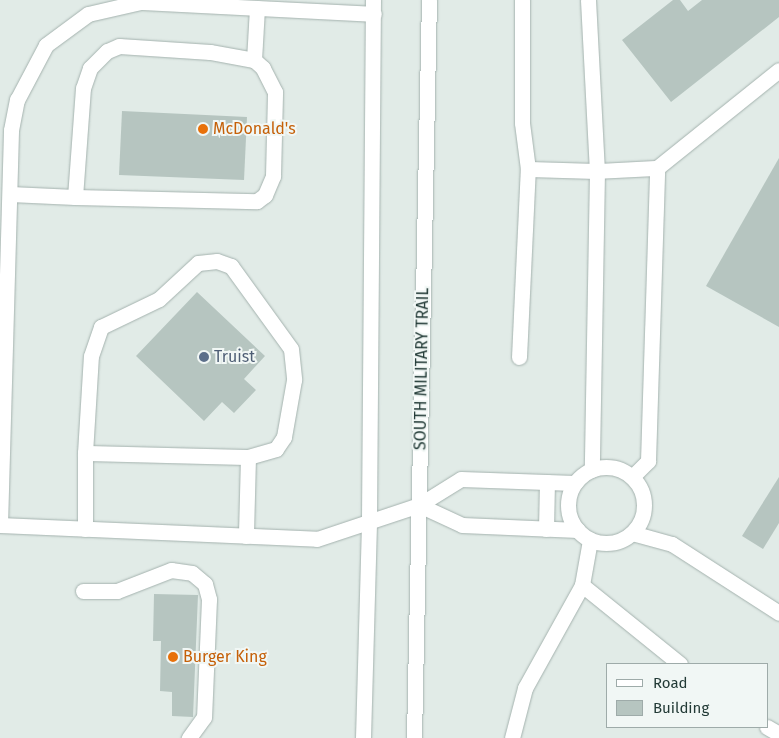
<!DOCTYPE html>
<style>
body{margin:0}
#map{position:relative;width:779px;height:738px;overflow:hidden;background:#e1ebe7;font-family:"Fira Sans",sans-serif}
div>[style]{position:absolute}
.building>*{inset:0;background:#b6c5c0}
.roads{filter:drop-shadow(0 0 1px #a4b2ae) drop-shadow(0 0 1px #a4b2ae)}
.minor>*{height:15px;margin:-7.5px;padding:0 7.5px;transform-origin:7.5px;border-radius:7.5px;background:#fff}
.minor>.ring{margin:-7.5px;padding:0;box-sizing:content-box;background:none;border:15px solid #fff;border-radius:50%}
.dots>*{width:14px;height:14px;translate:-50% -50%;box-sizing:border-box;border:2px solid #f1f7f5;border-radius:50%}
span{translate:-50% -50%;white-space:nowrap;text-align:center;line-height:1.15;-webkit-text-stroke:4px #f1f7f5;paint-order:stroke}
.food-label{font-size:16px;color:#c56008}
.left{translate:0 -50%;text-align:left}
.service-label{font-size:16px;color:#4e5e75}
.street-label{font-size:16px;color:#223a36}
.legend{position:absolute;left:606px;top:663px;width:162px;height:65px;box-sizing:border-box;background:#f1f7f5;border:1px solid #9eaba9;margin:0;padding:6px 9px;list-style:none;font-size:15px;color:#223a36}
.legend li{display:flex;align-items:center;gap:10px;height:25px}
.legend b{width:25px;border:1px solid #9eaba9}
</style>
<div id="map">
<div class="building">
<div style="clip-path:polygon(673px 0,680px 0,688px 11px,702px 0,779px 0,779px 17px,671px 102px,622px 40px)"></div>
<div style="clip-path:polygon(122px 111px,247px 117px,244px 180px,119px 175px)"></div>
<div style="clip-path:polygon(779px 158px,779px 327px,706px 286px)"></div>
<div style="clip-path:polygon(197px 292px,265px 356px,244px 379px,256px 390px,234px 413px,222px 402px,204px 421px,136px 356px)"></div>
<div style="clip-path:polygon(779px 477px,779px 523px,763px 549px,742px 536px)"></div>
<div style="clip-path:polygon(154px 594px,198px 595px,193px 717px,172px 716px,172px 692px,160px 691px,161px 641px,153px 641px)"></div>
</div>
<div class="roads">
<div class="minor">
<div style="left:522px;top:0;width:123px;rotate:90deg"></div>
<div style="left:522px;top:123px;width:46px;rotate:82.6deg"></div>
<div style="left:528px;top:169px;width:69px;rotate:1.7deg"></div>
<div style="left:597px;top:171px;width:299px;rotate:91deg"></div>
<div style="left:588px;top:0;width:171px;rotate:87deg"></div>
<div style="left:597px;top:171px;width:60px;rotate:-2.9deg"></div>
<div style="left:254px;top:60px;width:52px;rotate:-86.7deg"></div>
<div style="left:10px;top:194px;width:65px;rotate:2.6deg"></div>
<div style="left:75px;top:197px;width:182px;rotate:1.3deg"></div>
<div style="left:257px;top:201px;width:10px;rotate:-37deg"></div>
<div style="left:265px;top:195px;width:21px;rotate:-67deg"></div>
<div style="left:273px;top:176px;width:84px;rotate:-88.6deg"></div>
<div style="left:275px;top:92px;width:27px;rotate:-117deg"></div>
<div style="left:263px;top:68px;width:12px;rotate:-138deg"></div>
<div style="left:254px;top:60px;width:45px;rotate:-169.7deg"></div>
<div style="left:210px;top:52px;width:91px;rotate:-176.2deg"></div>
<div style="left:119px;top:46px;width:13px;rotate:157deg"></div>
<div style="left:107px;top:51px;width:24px;rotate:135deg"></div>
<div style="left:90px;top:68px;width:21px;rotate:109deg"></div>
<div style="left:83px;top:88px;width:109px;rotate:94.2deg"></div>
<div style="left:519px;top:357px;width:188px;rotate:-87.3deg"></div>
<div style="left:85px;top:453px;width:97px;rotate:-86.5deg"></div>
<div style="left:91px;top:356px;width:31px;rotate:-71deg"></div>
<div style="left:101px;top:327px;width:64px;rotate:-25.8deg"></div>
<div style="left:159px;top:299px;width:53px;rotate:-42.7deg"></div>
<div style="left:198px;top:263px;width:19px;rotate:-6deg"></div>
<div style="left:217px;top:261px;width:15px;rotate:20deg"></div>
<div style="left:231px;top:266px;width:102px;rotate:54.1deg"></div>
<div style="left:291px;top:349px;width:31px;rotate:84deg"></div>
<div style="left:294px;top:380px;width:58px;rotate:100deg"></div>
<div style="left:284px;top:437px;width:14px;rotate:124deg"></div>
<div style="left:276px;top:449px;width:29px;rotate:164deg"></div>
<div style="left:248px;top:457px;width:79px;rotate:91.5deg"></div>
<div class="ring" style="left:568px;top:467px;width:61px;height:61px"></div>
<div style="left:632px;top:477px;width:23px;rotate:-45deg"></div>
<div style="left:648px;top:461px;width:293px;rotate:-88.2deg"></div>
<div style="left:657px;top:168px;width:156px;rotate:-38.8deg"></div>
<div style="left:419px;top:505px;width:47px;rotate:24.9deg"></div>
<div style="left:462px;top:525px;width:116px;rotate:2.5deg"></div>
<div style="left:0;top:525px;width:395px;rotate:-88.4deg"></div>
<div style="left:11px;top:130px;width:31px;rotate:-79deg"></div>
<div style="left:17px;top:100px;width:62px;rotate:-62.2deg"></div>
<div style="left:46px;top:45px;width:52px;rotate:-36.4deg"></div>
<div style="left:88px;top:14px;width:53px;rotate:-13deg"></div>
<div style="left:140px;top:2px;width:234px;rotate:2.9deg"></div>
<div style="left:0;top:525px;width:317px;rotate:2.5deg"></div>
<div style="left:317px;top:539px;width:108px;rotate:-18.4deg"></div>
<div style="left:419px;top:505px;width:49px;rotate:-31.8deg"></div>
<div style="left:461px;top:479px;width:114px;rotate:2deg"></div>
<div style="left:85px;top:529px;width:76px;rotate:-90deg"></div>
<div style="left:85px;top:453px;width:163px;rotate:1.4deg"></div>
<div style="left:546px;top:529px;width:47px;rotate:-88.8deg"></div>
<div style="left:632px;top:533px;width:41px;rotate:15.4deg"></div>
<div style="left:672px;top:544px;width:127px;rotate:32.8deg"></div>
<div style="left:582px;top:585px;width:126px;rotate:38.9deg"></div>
<div style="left:83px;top:591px;width:34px"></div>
<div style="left:117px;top:591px;width:58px;rotate:-21.3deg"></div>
<div style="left:171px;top:570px;width:21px;rotate:8deg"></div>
<div style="left:192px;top:573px;width:17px;rotate:40deg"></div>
<div style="left:205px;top:584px;width:16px;rotate:75deg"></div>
<div style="left:209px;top:599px;width:118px;rotate:92.4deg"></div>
<div style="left:204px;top:717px;width:26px;rotate:126deg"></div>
<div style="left:767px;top:727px;width:14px;rotate:30deg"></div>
<div style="left:363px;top:738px;width:219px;rotate:-88.4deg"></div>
<div style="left:369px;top:519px;width:519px;rotate:-89.56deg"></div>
<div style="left:414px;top:738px;width:738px;rotate:-88.84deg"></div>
<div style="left:512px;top:738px;width:52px;rotate:-75.4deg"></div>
<div style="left:525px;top:688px;width:118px;rotate:-61deg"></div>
<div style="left:582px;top:585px;width:46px;rotate:-79.9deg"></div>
</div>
</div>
<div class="dots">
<div style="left:203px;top:129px;background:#e8710a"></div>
<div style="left:204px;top:357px;background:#5c6f8a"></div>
<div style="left:173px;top:657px;background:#e8710a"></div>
</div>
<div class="food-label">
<span class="left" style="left:213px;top:129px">McDonald's</span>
<span class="left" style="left:183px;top:657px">Burger King</span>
</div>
<div class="service-label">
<span class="left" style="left:214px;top:357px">Truist</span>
</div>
<div class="street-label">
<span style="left:422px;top:369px;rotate:-89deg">SOUTH MILITARY TRAIL</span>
</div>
<ul class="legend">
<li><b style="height:6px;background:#fff"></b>Road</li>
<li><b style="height:14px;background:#b6c5c0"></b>Building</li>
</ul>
</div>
